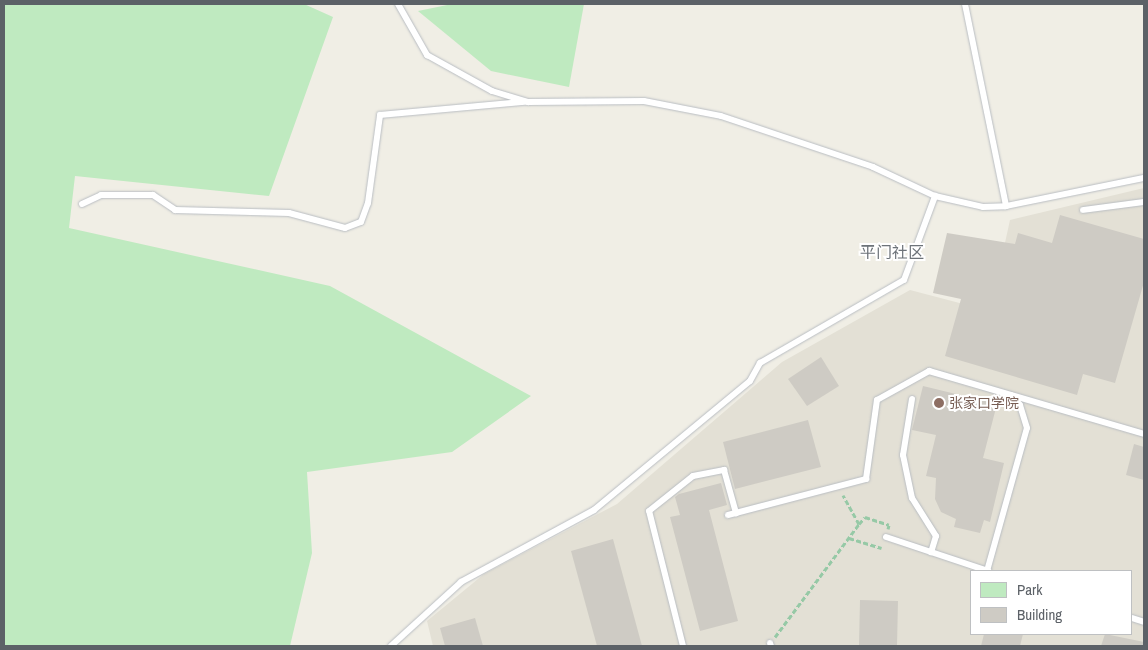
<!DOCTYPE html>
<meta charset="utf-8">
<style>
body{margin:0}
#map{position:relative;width:1148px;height:650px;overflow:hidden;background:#f0eee5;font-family:"Archivo Narrow","Noto Sans SC",sans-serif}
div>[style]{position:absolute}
.education>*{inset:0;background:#e3e0d5}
.green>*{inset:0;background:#bfeac0}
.building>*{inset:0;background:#cecbc4}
.path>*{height:3px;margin-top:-1.5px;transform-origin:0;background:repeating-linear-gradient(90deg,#96c9a6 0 5px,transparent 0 7.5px)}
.roads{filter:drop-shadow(0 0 1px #b9bdc2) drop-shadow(0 0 1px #b9bdc2)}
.service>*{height:6px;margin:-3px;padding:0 3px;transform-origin:3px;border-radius:3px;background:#fff}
.dots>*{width:14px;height:14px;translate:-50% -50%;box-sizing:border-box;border:2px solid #fff;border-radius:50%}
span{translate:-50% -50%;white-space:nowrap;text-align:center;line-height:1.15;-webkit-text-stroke:4px #fff;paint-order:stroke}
.education-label{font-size:14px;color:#785e54}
.left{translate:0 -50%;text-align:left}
.quarter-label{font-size:16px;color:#6d7379}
.frame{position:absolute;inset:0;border:5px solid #5c6167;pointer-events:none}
.legend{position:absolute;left:970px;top:570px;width:162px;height:65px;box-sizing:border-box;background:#fff;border:1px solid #bec0c2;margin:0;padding:6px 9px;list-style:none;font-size:15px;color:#5c6167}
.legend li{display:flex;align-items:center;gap:10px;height:25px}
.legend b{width:25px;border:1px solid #bec0c2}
</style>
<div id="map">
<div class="education">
<div style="clip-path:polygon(evenodd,1144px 188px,1144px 646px,433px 646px,427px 621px,484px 574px,617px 504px,782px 362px,910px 290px,990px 311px,1010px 220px,1144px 188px,972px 571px,1132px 571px,1132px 634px,972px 634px,972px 571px)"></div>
</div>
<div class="green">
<div style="clip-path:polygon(4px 4px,304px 4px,333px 17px,269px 196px,75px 176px,69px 228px,330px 286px,531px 396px,452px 452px,307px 472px,312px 553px,290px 646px,4px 646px)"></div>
<div style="clip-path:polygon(452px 4px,584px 4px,569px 87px,491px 71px,418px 11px)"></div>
</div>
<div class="building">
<div style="clip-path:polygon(1060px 215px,1144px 239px,1144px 282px,1115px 383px,1083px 374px,1077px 395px,945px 356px,961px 299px,933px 293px,947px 233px,1015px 244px,1018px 233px,1052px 243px)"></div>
<div style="clip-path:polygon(821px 357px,839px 386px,807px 406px,788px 379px)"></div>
<div style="clip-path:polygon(923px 386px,997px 404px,983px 458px,1004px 463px,990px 522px,984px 520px,980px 533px,954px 527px,956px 519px,941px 512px,935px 499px,936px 478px,926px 476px,936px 435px,912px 430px)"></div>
<div style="clip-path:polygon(808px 420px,821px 467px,735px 489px,723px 442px)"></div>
<div style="clip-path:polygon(1134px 444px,1144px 447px,1144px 480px,1126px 475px)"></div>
<div style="clip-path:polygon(721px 483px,727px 505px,709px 510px,738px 621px,700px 631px,670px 517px,680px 515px,675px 497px,679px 494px)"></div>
<div style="clip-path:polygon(613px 539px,642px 646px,597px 646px,571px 551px)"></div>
<div style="clip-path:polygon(860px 600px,898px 601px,897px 646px,859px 646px)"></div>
<div style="clip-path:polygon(475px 618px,483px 646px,445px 646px,440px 628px)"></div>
<div style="clip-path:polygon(984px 634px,1023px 634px,1020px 646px,981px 646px)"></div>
<div style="clip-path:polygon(1105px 634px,1144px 642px,1143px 646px,1101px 646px)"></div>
</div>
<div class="path">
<div style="left:859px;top:524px;width:9px;rotate:-49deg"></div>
<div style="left:865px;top:517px;width:25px;rotate:18deg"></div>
<div style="left:889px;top:525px;width:4px;rotate:104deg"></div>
<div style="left:849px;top:538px;width:34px;rotate:17deg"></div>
<div style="left:775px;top:637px;width:141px;rotate:-53.4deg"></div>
<div style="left:859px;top:524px;width:33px;rotate:-119deg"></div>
</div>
<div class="roads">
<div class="service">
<div style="left:398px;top:4px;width:59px;rotate:60.4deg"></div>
<div style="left:427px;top:55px;width:74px;rotate:29deg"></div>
<div style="left:492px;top:91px;width:38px;rotate:17deg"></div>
<div style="left:528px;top:102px;width:116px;rotate:-0.5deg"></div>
<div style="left:644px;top:101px;width:78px;rotate:11deg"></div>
<div style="left:721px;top:116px;width:160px;rotate:18.5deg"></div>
<div style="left:873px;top:167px;width:68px;rotate:25.1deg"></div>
<div style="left:965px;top:4px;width:206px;rotate:78.5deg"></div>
<div style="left:82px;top:204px;width:21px;rotate:-25deg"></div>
<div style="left:101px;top:195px;width:52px"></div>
<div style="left:153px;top:195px;width:27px;rotate:34deg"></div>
<div style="left:175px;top:210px;width:114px;rotate:1.5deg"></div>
<div style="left:289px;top:213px;width:58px;rotate:15deg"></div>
<div style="left:345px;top:228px;width:17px;rotate:-21deg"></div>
<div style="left:361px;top:222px;width:20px;rotate:-70deg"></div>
<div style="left:368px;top:203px;width:89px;rotate:-82.2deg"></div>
<div style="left:380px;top:115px;width:145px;rotate:-5.2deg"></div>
<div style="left:1083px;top:210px;width:62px;rotate:-7.5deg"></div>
<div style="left:912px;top:399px;width:57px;rotate:99.1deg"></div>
<div style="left:903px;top:455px;width:44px;rotate:78.2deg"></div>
<div style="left:912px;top:498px;width:45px;rotate:57.7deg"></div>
<div style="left:936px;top:536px;width:17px;rotate:107deg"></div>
<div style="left:728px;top:515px;width:143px;rotate:-14.6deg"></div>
<div style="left:866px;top:479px;width:80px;rotate:-82.1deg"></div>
<div style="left:877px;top:400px;width:60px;rotate:-29.1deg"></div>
<div style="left:929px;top:371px;width:224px;rotate:16.3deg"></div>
<div style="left:886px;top:537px;width:108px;rotate:18.4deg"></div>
<div style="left:987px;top:571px;width:148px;rotate:-74.4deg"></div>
<div style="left:1027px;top:428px;width:24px;rotate:-107deg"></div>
<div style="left:1020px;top:405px;width:13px;rotate:-132deg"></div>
<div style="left:1132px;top:618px;width:13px;rotate:18deg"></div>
<div style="left:770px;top:643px;width:3px;rotate:72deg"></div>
<div style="left:391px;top:646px;width:95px;rotate:-42.4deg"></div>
<div style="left:461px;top:582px;width:151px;rotate:-28.4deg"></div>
<div style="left:594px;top:510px;width:202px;rotate:-39.6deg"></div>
<div style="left:750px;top:381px;width:21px;rotate:-61deg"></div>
<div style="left:760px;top:363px;width:166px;rotate:-30deg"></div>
<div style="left:904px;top:280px;width:90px;rotate:-69.7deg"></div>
<div style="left:935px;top:196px;width:49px;rotate:12.9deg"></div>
<div style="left:983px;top:207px;width:23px;rotate:-2deg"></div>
<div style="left:1006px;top:206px;width:141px;rotate:-11.5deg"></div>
<div style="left:683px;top:646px;width:139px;rotate:-104.1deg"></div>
<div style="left:649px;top:511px;width:56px;rotate:-38.5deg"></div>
<div style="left:693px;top:476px;width:32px;rotate:-11deg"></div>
<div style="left:724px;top:470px;width:45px;rotate:74.4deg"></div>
</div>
</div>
<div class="dots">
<div style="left:939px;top:403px;background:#8d6e63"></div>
</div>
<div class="education-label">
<span class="left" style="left:949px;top:403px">张家口学院</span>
</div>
<div class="quarter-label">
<span style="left:892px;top:252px">平门社区</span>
</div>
<div class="frame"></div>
<ul class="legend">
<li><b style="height:14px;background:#bfeac0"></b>Park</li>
<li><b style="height:14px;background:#cecbc4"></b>Building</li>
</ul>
</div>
